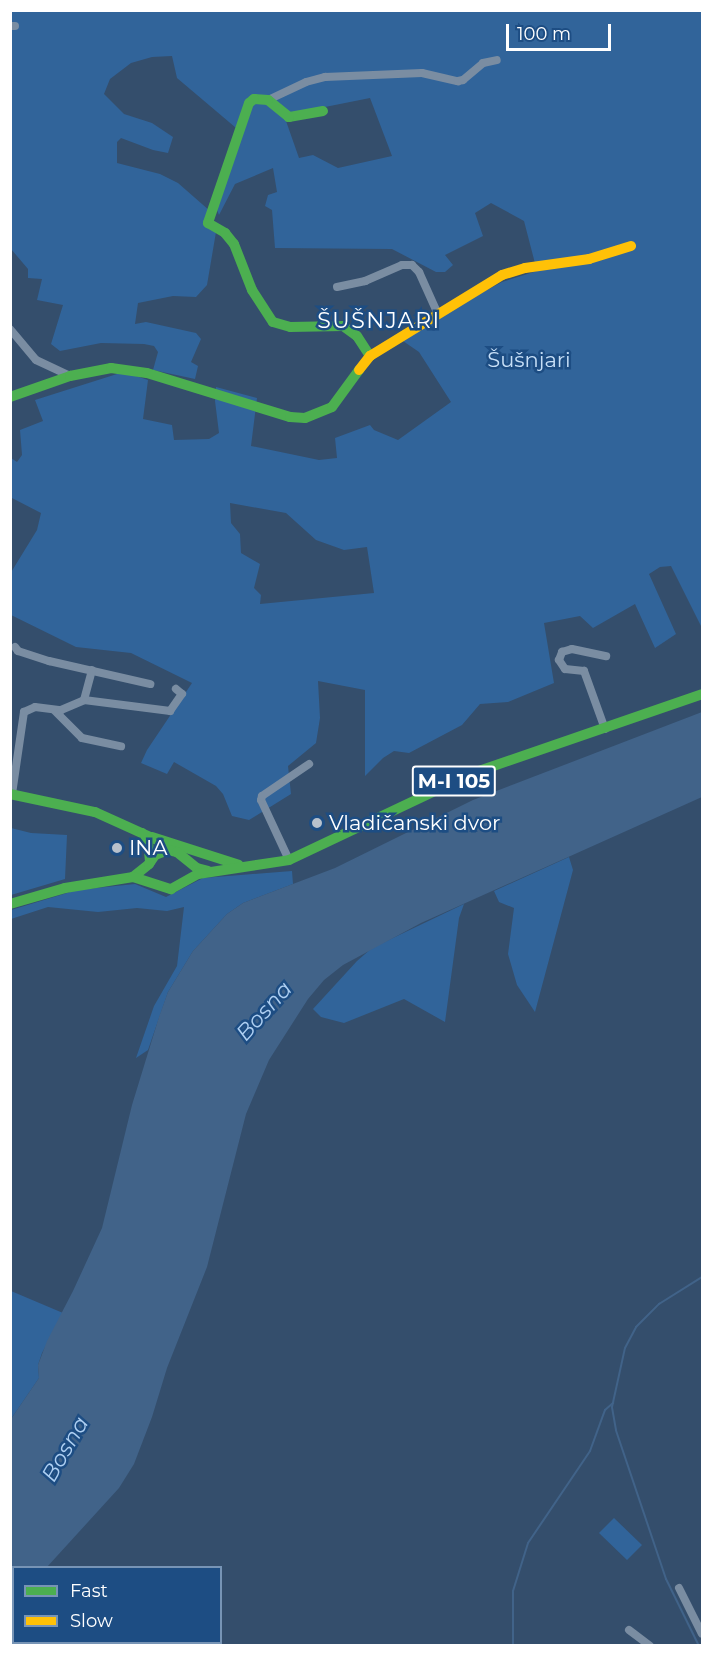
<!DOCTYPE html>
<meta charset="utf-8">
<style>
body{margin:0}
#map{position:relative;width:713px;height:1656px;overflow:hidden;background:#344e6c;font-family:Montserrat,sans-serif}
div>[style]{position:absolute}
.green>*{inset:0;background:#31649a}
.water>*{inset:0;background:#416389}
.stream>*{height:2px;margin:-1px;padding:0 1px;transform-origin:1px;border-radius:1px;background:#416389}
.street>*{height:8px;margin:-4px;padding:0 4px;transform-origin:4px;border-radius:4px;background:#7a8da2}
.fast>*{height:10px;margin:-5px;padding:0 5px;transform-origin:5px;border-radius:5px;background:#4caf50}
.slow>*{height:10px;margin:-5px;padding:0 5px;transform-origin:5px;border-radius:5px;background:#ffc107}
.dots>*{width:16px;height:16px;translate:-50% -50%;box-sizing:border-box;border:3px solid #1d4d83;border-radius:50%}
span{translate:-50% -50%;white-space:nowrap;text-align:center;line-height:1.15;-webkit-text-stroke:5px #1d4d83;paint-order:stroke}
.shield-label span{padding:2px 4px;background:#1d4d83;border:2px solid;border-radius:4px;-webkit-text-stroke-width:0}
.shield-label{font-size:20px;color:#fff;font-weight:700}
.park-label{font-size:21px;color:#c7dff7}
.poi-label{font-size:21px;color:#fff}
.left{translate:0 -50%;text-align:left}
.neighbourhood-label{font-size:22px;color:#fff;letter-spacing:1.5px}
.water-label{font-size:22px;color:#aecff2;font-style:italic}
.frame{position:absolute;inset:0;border:12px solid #fff;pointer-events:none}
.legend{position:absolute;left:12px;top:1566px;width:210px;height:78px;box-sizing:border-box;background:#1d4d83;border:2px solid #7794b5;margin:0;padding:8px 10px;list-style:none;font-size:18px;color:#fff}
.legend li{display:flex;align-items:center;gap:12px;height:30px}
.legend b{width:30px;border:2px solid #7794b5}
.scale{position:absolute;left:506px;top:24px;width:105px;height:27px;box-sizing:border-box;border:3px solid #fff;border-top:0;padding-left:8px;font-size:18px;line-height:21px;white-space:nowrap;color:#fff;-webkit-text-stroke:4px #1d4d83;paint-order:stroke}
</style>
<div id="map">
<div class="green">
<div style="clip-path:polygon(evenodd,11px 11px,702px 11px,702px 628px,671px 566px,660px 567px,649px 574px,676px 634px,655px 648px,635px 604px,593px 628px,580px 616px,544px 623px,554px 683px,508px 702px,480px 704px,462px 725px,409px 753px,394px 751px,383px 758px,365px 776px,365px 690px,318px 681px,320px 718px,316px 743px,288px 766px,291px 794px,249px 820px,232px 816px,223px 794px,216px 786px,174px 762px,167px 774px,141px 763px,147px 750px,192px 683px,131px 653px,76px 647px,11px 615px,10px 574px,37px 530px,41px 513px,10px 497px,11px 458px,17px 462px,22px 455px,20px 430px,43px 421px,35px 400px,117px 374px,130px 374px,148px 380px,143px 419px,172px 425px,174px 440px,209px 439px,219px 433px,215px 401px,216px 387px,257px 398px,251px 446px,319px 460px,337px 458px,335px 438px,370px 425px,374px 430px,398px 440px,451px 402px,419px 352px,403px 341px,461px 304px,502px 282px,537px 271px,524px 221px,491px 203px,475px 213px,483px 236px,445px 255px,453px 265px,445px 272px,436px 272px,392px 249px,275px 248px,272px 210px,265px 206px,268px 195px,277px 192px,273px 168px,235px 184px,219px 215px,215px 205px,242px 133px,177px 78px,172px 56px,152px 57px,131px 63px,110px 79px,104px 94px,124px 114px,152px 123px,173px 137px,168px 153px,153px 150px,121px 138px,117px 142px,117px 163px,160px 174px,178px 183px,210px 211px,216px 232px,207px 285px,196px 297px,173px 296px,138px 303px,135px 324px,146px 322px,196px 333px,201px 339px,191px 362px,198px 366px,195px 379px,153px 370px,158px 352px,154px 346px,144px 344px,101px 343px,60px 351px,51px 344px,63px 305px,37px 300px,42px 279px,28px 278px,28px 269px,11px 249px,11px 11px,370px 98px,392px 156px,338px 168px,313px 155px,299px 158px,286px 121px,295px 113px,370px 98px,11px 11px,230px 503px,286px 513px,316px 540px,344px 550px,367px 547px,374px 593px,260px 604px,261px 595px,254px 588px,260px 564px,241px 553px,240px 534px,231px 523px,230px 503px)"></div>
<div style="clip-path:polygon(11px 828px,31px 833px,67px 835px,65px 879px,11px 895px)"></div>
<div style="clip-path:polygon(569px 857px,573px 870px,535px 1012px,517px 985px,508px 954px,514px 908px,499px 902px,494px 891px)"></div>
<div style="clip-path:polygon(292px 871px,293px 884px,243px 903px,227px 914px,193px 951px,168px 992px,148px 1050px,136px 1058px,154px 1006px,177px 966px,184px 907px,167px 911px,137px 908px,98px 912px,48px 907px,11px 919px,11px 910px,77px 890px,135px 884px,166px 897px,203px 878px)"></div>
<div style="clip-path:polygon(464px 904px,459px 918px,445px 1022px,404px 999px,344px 1023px,321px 1017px,313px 1009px,357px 961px,372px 948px)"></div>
<div style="clip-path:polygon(11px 1291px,63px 1313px,42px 1353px,38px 1365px,39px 1378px,11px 1419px)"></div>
<div style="clip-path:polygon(614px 1518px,642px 1545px,627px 1560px,599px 1533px)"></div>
</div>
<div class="water">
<div style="clip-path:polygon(702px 712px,702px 797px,421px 923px,343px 965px,324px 980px,308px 999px,269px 1060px,246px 1114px,207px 1267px,167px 1368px,152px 1417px,134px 1464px,119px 1488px,47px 1567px,14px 1568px,13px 1599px,11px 1602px,11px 1419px,39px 1378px,38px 1365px,47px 1341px,73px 1291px,102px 1228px,132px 1105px,159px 1017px,168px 992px,193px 951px,227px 914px,243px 903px,335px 868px,473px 800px)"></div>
</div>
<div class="stream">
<div style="left:513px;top:1646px;width:55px;rotate:-90deg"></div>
<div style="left:513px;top:1591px;width:50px;rotate:-72.6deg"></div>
<div style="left:528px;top:1543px;width:111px;rotate:-56deg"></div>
<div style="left:590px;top:1451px;width:44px;rotate:-69.9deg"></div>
<div style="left:605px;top:1410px;width:11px;rotate:-41deg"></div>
<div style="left:699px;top:1646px;width:75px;rotate:-116.2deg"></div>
<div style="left:666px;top:1579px;width:157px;rotate:-108.6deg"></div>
<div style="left:616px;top:1430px;width:23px;rotate:-100deg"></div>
<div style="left:612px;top:1407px;width:60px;rotate:-77.6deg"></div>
<div style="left:625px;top:1348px;width:24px;rotate:-62deg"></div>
<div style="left:636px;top:1327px;width:33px;rotate:-45deg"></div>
<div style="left:659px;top:1304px;width:51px;rotate:-32.1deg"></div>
</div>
<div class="street">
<div style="left:10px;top:26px;width:5px"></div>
<div style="left:268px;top:100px;width:42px;rotate:-25.3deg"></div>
<div style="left:306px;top:82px;width:20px;rotate:-15deg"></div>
<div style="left:325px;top:77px;width:97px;rotate:-2.4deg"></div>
<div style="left:422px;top:73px;width:37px;rotate:13deg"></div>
<div style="left:458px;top:81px;width:5px;rotate:-11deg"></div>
<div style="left:463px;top:80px;width:26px;rotate:-40deg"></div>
<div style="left:483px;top:63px;width:14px;rotate:-12deg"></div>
<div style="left:337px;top:287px;width:29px;rotate:-12deg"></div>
<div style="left:365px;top:281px;width:40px;rotate:-23.4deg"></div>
<div style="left:402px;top:265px;width:10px"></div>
<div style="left:412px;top:265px;width:10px;rotate:45deg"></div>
<div style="left:419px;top:272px;width:44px;rotate:65.8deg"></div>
<div style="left:10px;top:329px;width:40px;rotate:50deg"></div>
<div style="left:36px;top:360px;width:38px;rotate:25deg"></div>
<div style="left:15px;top:647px;width:5px;rotate:53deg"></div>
<div style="left:18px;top:651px;width:33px;rotate:18deg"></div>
<div style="left:49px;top:661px;width:104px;rotate:12.8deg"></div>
<div style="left:84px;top:700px;width:87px;rotate:7.3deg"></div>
<div style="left:170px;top:711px;width:21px;rotate:-55deg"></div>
<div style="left:182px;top:694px;width:8px;rotate:-140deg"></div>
<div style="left:55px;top:711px;width:38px;rotate:45deg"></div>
<div style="left:82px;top:738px;width:40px;rotate:12deg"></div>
<div style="left:605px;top:729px;width:62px;rotate:-109.9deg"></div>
<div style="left:584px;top:671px;width:19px;rotate:-174deg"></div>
<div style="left:565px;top:669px;width:11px;rotate:-124deg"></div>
<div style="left:559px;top:660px;width:9px;rotate:-69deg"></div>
<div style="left:562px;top:652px;width:10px;rotate:-17deg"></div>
<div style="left:572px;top:649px;width:35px;rotate:12deg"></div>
<div style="left:12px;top:794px;width:83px;rotate:-81.7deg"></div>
<div style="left:24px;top:712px;width:12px;rotate:-24deg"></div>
<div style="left:35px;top:707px;width:26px;rotate:7deg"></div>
<div style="left:61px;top:710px;width:25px;rotate:-23deg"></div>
<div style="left:84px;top:700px;width:31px;rotate:-75deg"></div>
<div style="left:289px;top:860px;width:66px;rotate:-115deg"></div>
<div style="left:261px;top:800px;width:4px;rotate:-76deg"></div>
<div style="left:262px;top:796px;width:57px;rotate:-34.2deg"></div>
<div style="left:679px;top:1588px;width:51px;rotate:63.4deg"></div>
<div style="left:629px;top:1630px;width:26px;rotate:37deg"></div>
</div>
<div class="fast">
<div style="left:323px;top:111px;width:35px;rotate:170deg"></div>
<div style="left:289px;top:117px;width:27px;rotate:-141deg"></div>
<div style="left:268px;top:100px;width:14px;rotate:-176deg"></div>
<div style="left:254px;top:99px;width:6px;rotate:141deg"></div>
<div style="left:249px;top:103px;width:127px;rotate:108.9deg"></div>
<div style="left:208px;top:223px;width:20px;rotate:30deg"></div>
<div style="left:225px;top:233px;width:14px;rotate:51deg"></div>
<div style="left:234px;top:244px;width:49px;rotate:68.6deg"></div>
<div style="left:252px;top:290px;width:38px;rotate:57deg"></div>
<div style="left:273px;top:322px;width:18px;rotate:16deg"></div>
<div style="left:290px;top:327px;width:53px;rotate:-1.1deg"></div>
<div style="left:343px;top:326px;width:17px;rotate:36deg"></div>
<div style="left:357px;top:336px;width:24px;rotate:57deg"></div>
<div style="left:10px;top:397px;width:64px;rotate:-19.3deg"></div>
<div style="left:70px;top:376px;width:42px;rotate:-11deg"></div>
<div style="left:111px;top:368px;width:36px;rotate:8deg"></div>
<div style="left:147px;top:373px;width:150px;rotate:17.1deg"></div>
<div style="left:290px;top:417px;width:15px;rotate:4deg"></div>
<div style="left:305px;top:418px;width:29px;rotate:-22deg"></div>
<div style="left:332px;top:407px;width:46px;rotate:-53.9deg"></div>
<div style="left:10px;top:794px;width:87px;rotate:12deg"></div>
<div style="left:95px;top:812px;width:68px;rotate:24.3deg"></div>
<div style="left:142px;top:833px;width:11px;rotate:56deg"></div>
<div style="left:148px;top:842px;width:20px;rotate:84deg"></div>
<div style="left:152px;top:837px;width:91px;rotate:17.8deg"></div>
<div style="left:133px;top:877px;width:21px;rotate:-39deg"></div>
<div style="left:149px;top:864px;width:11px;rotate:-56deg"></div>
<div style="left:155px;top:855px;width:14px;rotate:-21deg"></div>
<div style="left:168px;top:850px;width:9px;rotate:13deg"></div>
<div style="left:177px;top:852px;width:26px;rotate:39deg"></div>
<div style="left:197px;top:868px;width:11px;rotate:15deg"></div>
<div style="left:10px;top:904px;width:57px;rotate:-16.2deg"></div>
<div style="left:65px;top:888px;width:69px;rotate:-9.2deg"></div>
<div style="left:133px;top:877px;width:40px;rotate:18deg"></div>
<div style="left:171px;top:889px;width:31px;rotate:-29deg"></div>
<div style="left:198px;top:874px;width:92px;rotate:-8.7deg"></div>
<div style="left:289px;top:860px;width:204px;rotate:-25.3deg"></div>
<div style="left:473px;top:773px;width:242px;rotate:-19deg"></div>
</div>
<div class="slow">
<div style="left:359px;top:370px;width:18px;rotate:-52deg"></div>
<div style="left:370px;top:356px;width:155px;rotate:-31.5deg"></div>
<div style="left:502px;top:275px;width:24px;rotate:-17deg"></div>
<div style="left:525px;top:268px;width:65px;rotate:-8deg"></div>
<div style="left:589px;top:259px;width:44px;rotate:-17.2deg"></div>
</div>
<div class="dots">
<div style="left:317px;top:823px;background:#b8c1cc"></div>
<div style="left:117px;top:848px;background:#b8c1cc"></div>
</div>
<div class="shield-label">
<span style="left:454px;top:781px">M-I 105</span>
</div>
<div class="park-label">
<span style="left:529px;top:360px">Šušnjari</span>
</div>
<div class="poi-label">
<span class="left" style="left:329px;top:823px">Vladičanski dvor</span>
<span class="left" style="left:129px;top:848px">INA</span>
</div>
<div class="neighbourhood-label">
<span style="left:379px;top:321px">ŠUŠNJARI</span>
</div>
<div class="water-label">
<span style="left:264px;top:1011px;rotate:-48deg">Bosna</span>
<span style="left:65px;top:1449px;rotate:-60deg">Bosna</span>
</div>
<div class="frame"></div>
<ul class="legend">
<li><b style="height:8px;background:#4caf50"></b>Fast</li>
<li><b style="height:8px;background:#ffc107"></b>Slow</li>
</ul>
<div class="scale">100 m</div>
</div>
